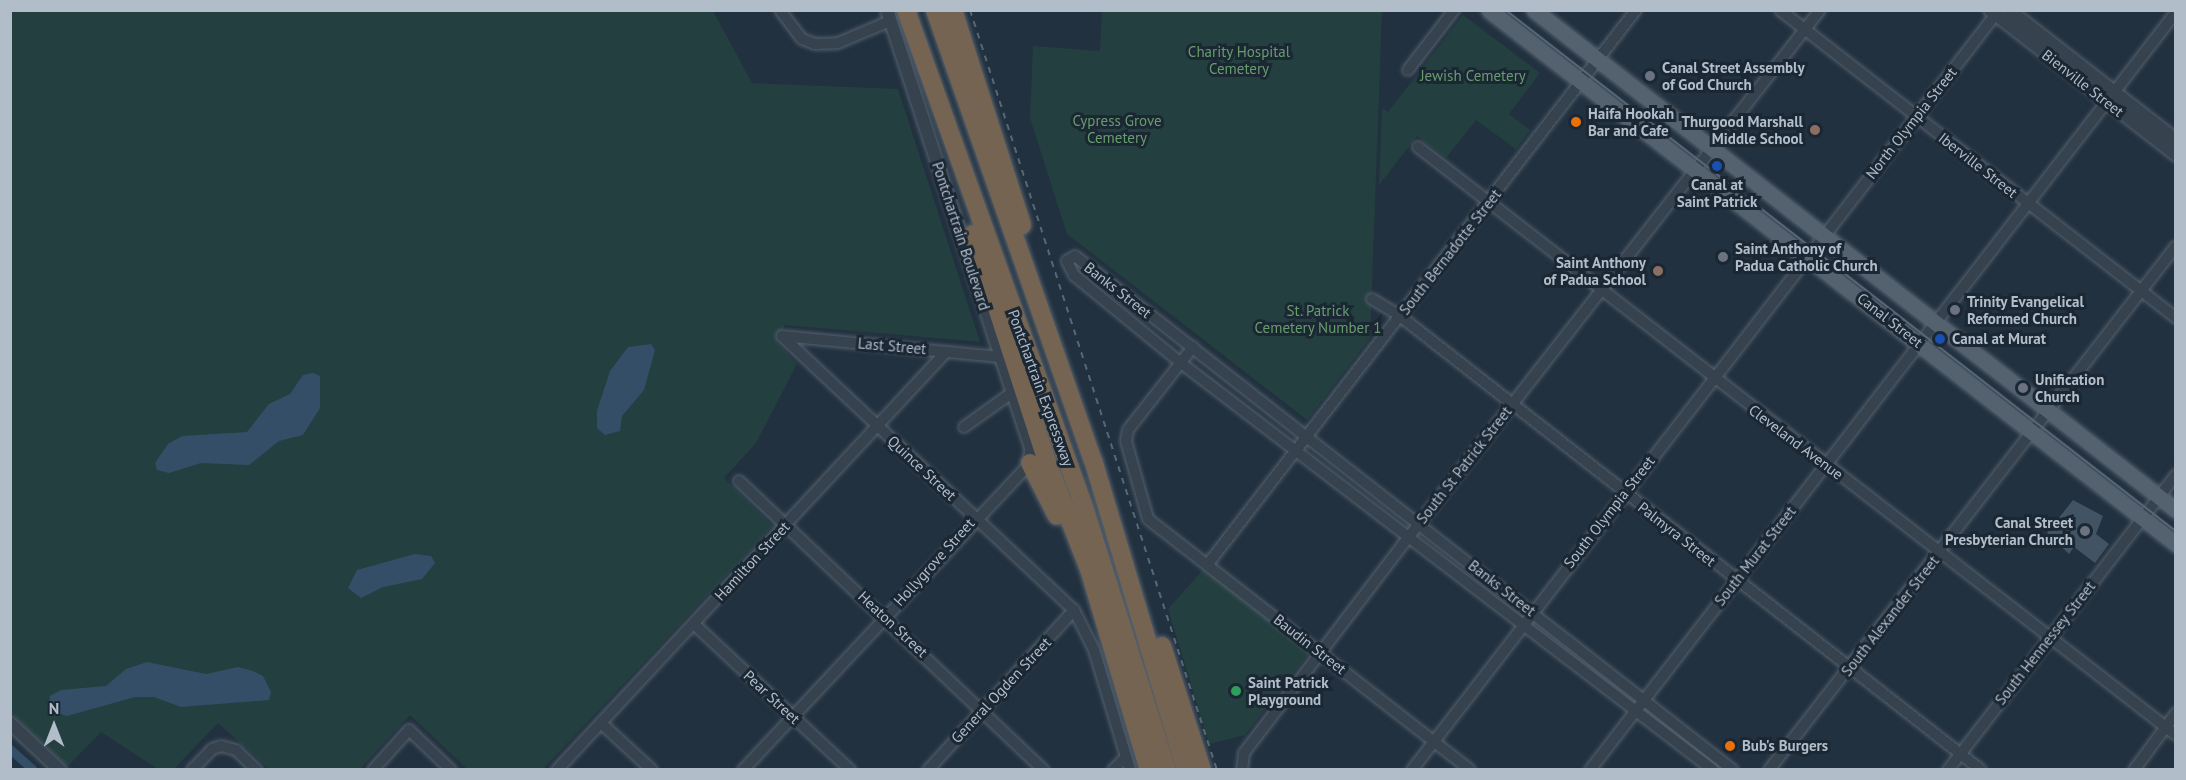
<!DOCTYPE html>
<style>
body{margin:0}
#map{position:relative;width:2186px;height:780px;overflow:hidden;background:#22313f;font-family:"PT Sans",sans-serif}
div>[style]{position:absolute}
.green>*{inset:0;background:#243f40}
.water>*{inset:0;background:#344e68}
.canal>*{height:9px;margin:-4.5px;padding:0 4.5px;transform-origin:4.5px;border-radius:4.5px;background:#344e68}
.building>*{inset:0;background:#425363}
.roads{filter:drop-shadow(0 0 2px #54606d) drop-shadow(0 0 2px #54606d)}
.minor>*{height:10px;margin:-5px;padding:0 5px;transform-origin:5px;border-radius:5px;background:#36434f}
.tertiary>*{height:12px;margin:-6px;padding:0 6px;transform-origin:6px;border-radius:6px;background:#36434f}
.primary>*{height:15px;margin:-7.5px;padding:0 7.5px;transform-origin:7.5px;border-radius:7.5px;background:#54626f}
.motorway>*{height:18px;margin:-9px;padding:0 9px;transform-origin:9px;border-radius:9px;background:#756452}
.tram>*{height:1.5px;margin:-0.75px;padding:0 0.75px;transform-origin:0.75px;border-radius:0.75px;background:#586776}
.rail>*{height:2px;margin-top:-1px;transform-origin:0;background:repeating-linear-gradient(90deg,#586776 0 6px,transparent 0 12px)}
.dots>*{width:16px;height:16px;translate:-50% -50%;box-sizing:border-box;border:3px solid #1b2834;border-radius:50%}
span{translate:-50% -50%;white-space:nowrap;text-align:center;line-height:1.15;-webkit-text-stroke:6px #1b2834;paint-order:stroke}
.park-label{font-size:15px;color:#679d6e}
.poi-label{font-size:15px;color:#b2bdca;font-weight:700}
.left{translate:0 -50%;text-align:left}
.right{translate:-100% -50%;text-align:right}
.street-label{font-size:15px;color:#b2bdca}
.frame{position:absolute;inset:0;border:12px solid #b2bdca;pointer-events:none}
.north{position:absolute;left:24px;top:696px;width:60px;height:60px;-webkit-text-stroke:4px #1b2834;paint-order:stroke;rotate:0deg;font-size:16px;font-weight:700;line-height:24px;text-align:center;color:#b2bdca}
.north::after{content:'';display:block;margin:auto;width:21px;height:27px;background:#b2bdca;clip-path:polygon(50% 0,100% 100%,50% 72%,0 100%)}
</style>
<div id="map">
<div class="green">
<div style="clip-path:polygon(27px 10px,713px 11px,752px 83px,898px 89px,980px 342px,785px 325px,777px 342px,797px 364px,756px 443px,724px 478px,773px 526px,543px 769px,467px 769px,410px 715px,360px 769px,269px 769px,218px 723px,174px 769px,158px 769px,101px 732px,68px 766px,11px 713px,10px 13px)"></div>
<div style="clip-path:polygon(1102px 11px,1382px 11px,1370px 338px,1307px 420px,1067px 234px,1030px 118px,1033px 46px,1100px 51px)"></div>
<div style="clip-path:polygon(1463px 15px,1540px 73px,1509px 114px,1530px 130px,1516px 149px,1476px 120px,1446px 158px,1417px 136px,1379px 185px,1382px 108px,1388px 112px)"></div>
<div style="clip-path:polygon(1208px 564px,1314px 647px,1245px 735px,1209px 744px,1168px 609px)"></div>
</div>
<div class="water">
<div style="clip-path:polygon(651px 344px,655px 350px,644px 390px,622px 416px,620px 431px,605px 435px,597px 428px,597px 411px,610px 371px,628px 347px)"></div>
<div style="clip-path:polygon(313px 373px,320px 376px,320px 408px,303px 435px,279px 441px,249px 465px,201px 463px,169px 473px,157px 470px,155px 463px,168px 444px,182px 436px,247px 432px,269px 404px,290px 394px,303px 375px)"></div>
<div style="clip-path:polygon(415px 554px,431px 556px,435px 563px,422px 579px,383px 587px,361px 598px,348px 588px,357px 570px)"></div>
<div style="clip-path:polygon(147px 662px,206px 674px,238px 667px,253px 671px,263px 676px,271px 692px,269px 700px,181px 707px,154px 697px,135px 697px,67px 716px,48px 710px,50px 696px,61px 690px,106px 686px,126px 669px)"></div>
</div>
<div class="canal">
<div style="left:10px;top:749px;width:31px;rotate:42deg"></div>
</div>
<div class="building">
<div style="clip-path:polygon(2073px 500px,2103px 516px,2096px 534px,2109px 544px,2095px 563px,2074px 547px,2069px 554px,2047px 533px)"></div>
</div>
<div class="roads">
<div class="minor">
<div style="left:780px;top:10px;width:36px;rotate:53deg"></div>
<div style="left:802px;top:39px;width:14px;rotate:21deg"></div>
<div style="left:815px;top:44px;width:23px;rotate:-2deg"></div>
<div style="left:838px;top:43px;width:56px;rotate:-22.9deg"></div>
<div style="left:1780px;top:10px;width:502px;rotate:37.87deg"></div>
<div style="left:1408px;top:70px;width:76px;rotate:-52.5deg"></div>
<div style="left:1418px;top:147px;width:959px;rotate:37.8deg"></div>
<div style="left:1372px;top:299px;width:33px;rotate:31deg"></div>
<div style="left:1400px;top:316px;width:737px;rotate:38deg"></div>
<div style="left:782px;top:336px;width:400px;rotate:43.2deg"></div>
<div style="left:1074px;top:610px;width:45px;rotate:63.4deg"></div>
<div style="left:1094px;top:650px;width:125px;rotate:73.3deg"></div>
<div style="left:782px;top:336px;width:221px;rotate:5.5deg"></div>
<div style="left:1193px;top:347px;width:105px;rotate:128.1deg"></div>
<div style="left:1128px;top:430px;width:11px;rotate:100deg"></div>
<div style="left:1126px;top:441px;width:81px;rotate:74.2deg"></div>
<div style="left:1148px;top:519px;width:408px;rotate:37.9deg"></div>
<div style="left:964px;top:427px;width:60px;rotate:-35.5deg"></div>
<div style="left:739px;top:481px;width:420px;rotate:43.5deg"></div>
<div style="left:1208px;top:564px;width:700px;rotate:-52.31deg"></div>
<div style="left:694px;top:624px;width:214px;rotate:43.1deg"></div>
<div style="left:601px;top:723px;width:69px;rotate:42.7deg"></div>
<div style="left:192px;top:770px;width:29px;rotate:-46deg"></div>
<div style="left:212px;top:749px;width:9px;rotate:-18deg"></div>
<div style="left:221px;top:746px;width:16px;rotate:15deg"></div>
<div style="left:236px;top:750px;width:29px;rotate:44deg"></div>
<div style="left:373px;top:770px;width:54px;rotate:-48deg"></div>
<div style="left:409px;top:730px;width:58px;rotate:43.6deg"></div>
<div style="left:557px;top:770px;width:571px;rotate:-47.06deg"></div>
<div style="left:743px;top:770px;width:420px;rotate:-46.9deg"></div>
<div style="left:928px;top:770px;width:217px;rotate:-47.6deg"></div>
<div style="left:1113px;top:770px;width:18px;rotate:-45deg"></div>
<div style="left:1242px;top:770px;width:17px;rotate:-83deg"></div>
<div style="left:1244px;top:753px;width:275px;rotate:-52.7deg"></div>
<div style="left:1411px;top:534px;width:665px;rotate:-52.03deg"></div>
<div style="left:1412px;top:770px;width:960px;rotate:-52.32deg"></div>
<div style="left:1590px;top:770px;width:958px;rotate:-52.29deg"></div>
<div style="left:1713px;top:770px;width:670px;rotate:-142.58deg"></div>
<div style="left:1181px;top:363px;width:139px;rotate:-140.6deg"></div>
<div style="left:1074px;top:275px;width:16px;rotate:-117deg"></div>
<div style="left:1067px;top:261px;width:9px;rotate:-32deg"></div>
<div style="left:1075px;top:256px;width:835px;rotate:38deg"></div>
<div style="left:1769px;top:770px;width:663px;rotate:-52.16deg"></div>
<div style="left:1948px;top:770px;width:373px;rotate:-52.3deg"></div>
<div style="left:2134px;top:770px;width:71px;rotate:-53.6deg"></div>
</div>
<div class="tertiary">
<div style="left:887px;top:10px;width:462px;rotate:71.8deg"></div>
<div style="left:1031px;top:449px;width:14px;rotate:94deg"></div>
<div style="left:1990px;top:10px;width:236px;rotate:37.9deg"></div>
<div style="left:2009px;top:10px;width:212px;rotate:37.9deg"></div>
<div style="left:10px;top:723px;width:69px;rotate:43.2deg"></div>
</div>
<div class="primary">
<div style="left:1489px;top:10px;width:870px;rotate:37.86deg"></div>
<div style="left:1534px;top:10px;width:814px;rotate:37.91deg"></div>
</div>
<div class="motorway">
<div style="left:906px;top:10px;width:528px;rotate:70.3deg"></div>
<div style="left:1084px;top:507px;width:276px;rotate:72.5deg"></div>
<div style="left:935px;top:10px;width:477px;rotate:70.7deg"></div>
<div style="left:1093px;top:460px;width:324px;rotate:73.3deg"></div>
<div style="left:953px;top:10px;width:226px;rotate:72.2deg"></div>
<div style="left:973px;top:234px;width:240px;rotate:72deg"></div>
<div style="left:1047px;top:462px;width:115px;rotate:68.6deg"></div>
<div style="left:1089px;top:569px;width:210px;rotate:73.4deg"></div>
<div style="left:1030px;top:463px;width:59px;rotate:63deg"></div>
<div style="left:1162px;top:646px;width:130px;rotate:72.1deg"></div>
</div>
</div>
<div class="tram">
<div style="left:1506px;top:10px;width:849px;rotate:37.87deg"></div>
</div>
<div class="rail">
<div style="left:970px;top:10px;width:799px;rotate:72deg"></div>
</div>
<div class="dots">
<div style="left:1650px;top:76px;background:#6b7280"></div>
<div style="left:1576px;top:122px;background:#e8710a"></div>
<div style="left:1815px;top:130px;background:#8d6e63"></div>
<div style="left:1717px;top:166px;background:#1a4fb4"></div>
<div style="left:1723px;top:257px;background:#6b7280"></div>
<div style="left:1658px;top:271px;background:#8d6e63"></div>
<div style="left:1955px;top:310px;background:#6b7280"></div>
<div style="left:1940px;top:339px;background:#1a4fb4"></div>
<div style="left:2023px;top:388px;background:#6b7280"></div>
<div style="left:2085px;top:531px;background:#6b7280"></div>
<div style="left:1236px;top:691px;background:#2e9e5b"></div>
<div style="left:1730px;top:746px;background:#e8710a"></div>
</div>
<div class="park-label">
<span style="left:1239px;top:60px">Charity Hospital<br>Cemetery</span>
<span style="left:1473px;top:76px">Jewish Cemetery</span>
<span style="left:1117px;top:129px">Cypress Grove<br>Cemetery</span>
<span style="left:1318px;top:319px">St. Patrick<br>Cemetery Number 1</span>
</div>
<div class="poi-label">
<span class="left" style="left:1662px;top:76px">Canal Street Assembly<br>of God Church</span>
<span class="left" style="left:1588px;top:122px">Haifa Hookah<br>Bar and Cafe</span>
<span class="right" style="left:1803px;top:130px">Thurgood Marshall<br>Middle School</span>
<span style="left:1717px;top:193px">Canal at<br>Saint Patrick</span>
<span class="left" style="left:1735px;top:257px">Saint Anthony of<br>Padua Catholic Church</span>
<span class="right" style="left:1646px;top:271px">Saint Anthony<br>of Padua School</span>
<span class="left" style="left:1967px;top:310px">Trinity Evangelical<br>Reformed Church</span>
<span class="left" style="left:1952px;top:339px">Canal at Murat</span>
<span class="left" style="left:2035px;top:388px">Unification<br>Church</span>
<span class="right" style="left:2073px;top:531px">Canal Street<br>Presbyterian Church</span>
<span class="left" style="left:1248px;top:691px">Saint Patrick<br>Playground</span>
<span class="left" style="left:1742px;top:746px">Bub's Burgers</span>
</div>
<div class="street-label">
<span style="left:2083px;top:83px;rotate:38deg">Bienville Street</span>
<span style="left:1911px;top:123px;rotate:-52deg">North Olympia Street</span>
<span style="left:1978px;top:165px;rotate:38deg">Iberville Street</span>
<span style="left:961px;top:236px;rotate:72deg">Pontchartrain Boulevard</span>
<span style="left:1450px;top:252px;rotate:-52deg">South Bernadotte Street</span>
<span style="left:1118px;top:290px;rotate:38deg">Banks Street</span>
<span style="left:1890px;top:320px;rotate:38deg">Canal Street</span>
<span style="left:892px;top:346px;rotate:5deg">Last Street</span>
<span style="left:1041px;top:388px;rotate:70deg">Pontchartrain Expressway</span>
<span style="left:1796px;top:442px;rotate:37deg">Cleveland Avenue</span>
<span style="left:1464px;top:465px;rotate:-52deg">South St Patrick Street</span>
<span style="left:922px;top:468px;rotate:43deg">Quince Street</span>
<span style="left:1609px;top:512px;rotate:-52deg">South Olympia Street</span>
<span style="left:1677px;top:534px;rotate:38deg">Palmyra Street</span>
<span style="left:1755px;top:556px;rotate:-52deg">South Murat Street</span>
<span style="left:752px;top:561px;rotate:-47deg">Hamilton Street</span>
<span style="left:934px;top:562px;rotate:-48deg">Hollygrove Street</span>
<span style="left:1502px;top:588px;rotate:38deg">Banks Street</span>
<span style="left:1890px;top:616px;rotate:-52deg">South Alexander Street</span>
<span style="left:893px;top:624px;rotate:43deg">Heaton Street</span>
<span style="left:2045px;top:643px;rotate:-52deg">South Hennessey Street</span>
<span style="left:1310px;top:644px;rotate:38deg">Baudin Street</span>
<span style="left:1001px;top:690px;rotate:-47deg">General Ogden Street</span>
<span style="left:772px;top:697px;rotate:43deg">Pear Street</span>
</div>
<div class="frame"></div>
<div class="north">N</div>
</div>
